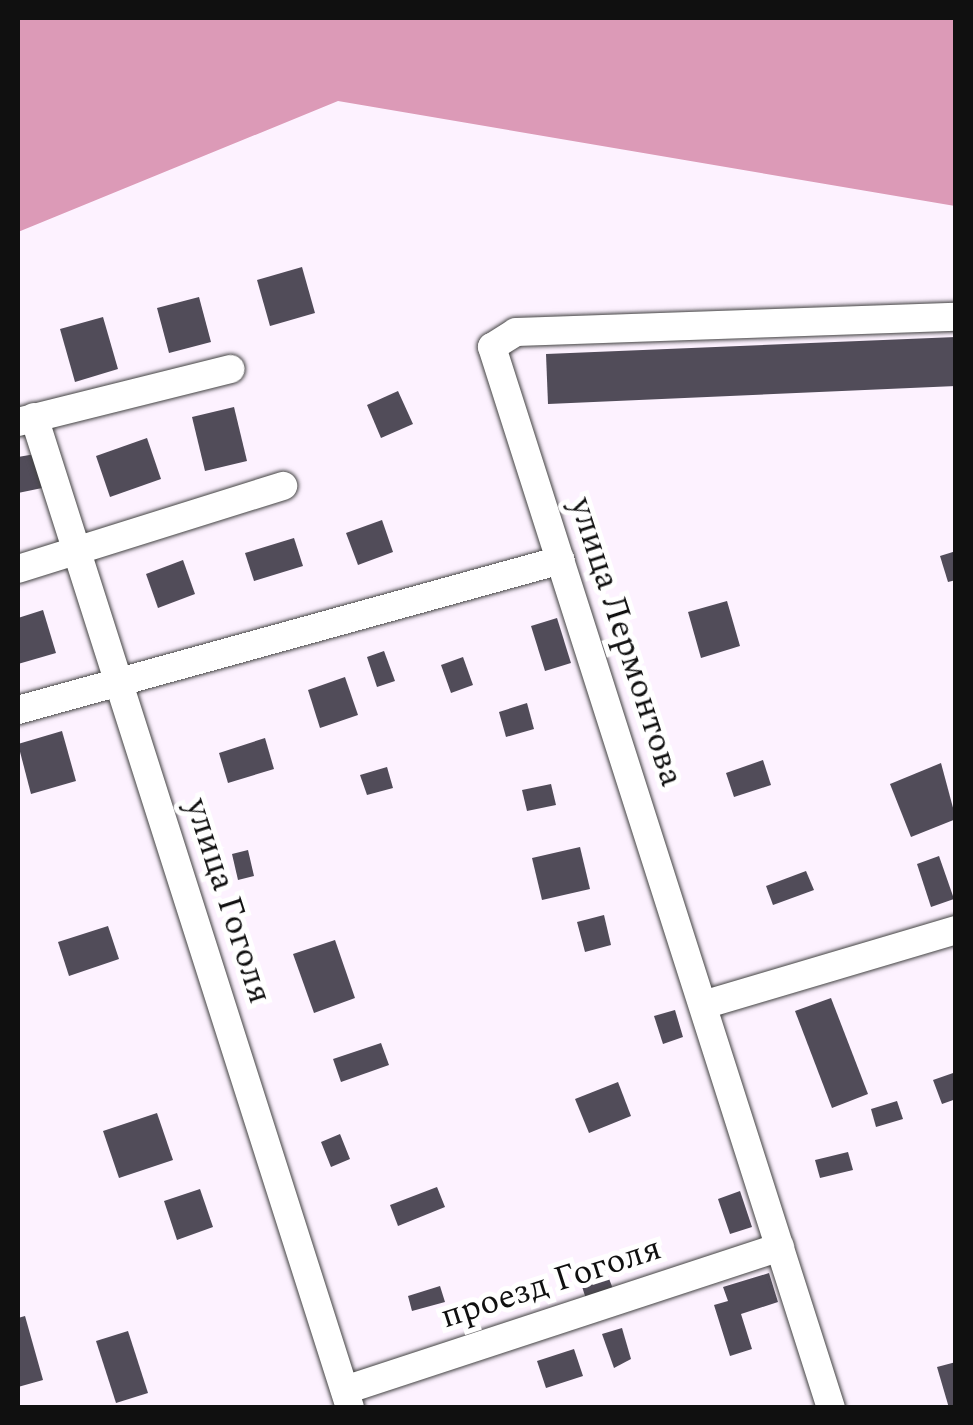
<!DOCTYPE html>
<meta charset="utf-8">
<style>
body{margin:0}
#map{position:relative;width:973px;height:1425px;overflow:hidden;background:#fdf2ff;font-family:Spectral,serif}
div>[style]{position:absolute}
.forest>*{inset:0;background:#dc9ab7}
.building>*{inset:0;background:#514c59}
.roads{filter:drop-shadow(0 0 2px #434343) drop-shadow(0 0 2px #434343)}
.minor>*{height:28px;margin:-14px;padding:0 14px;transform-origin:14px;border-radius:14px;background:#fff}
span{translate:-50% -50%;white-space:nowrap;text-align:center;line-height:1.15;-webkit-text-stroke:10px #fff;paint-order:stroke}
.street-label{font-size:35px;color:#101010}
.frame{position:absolute;inset:0;border:20px solid #101010;pointer-events:none}
</style>
<div id="map">
<div class="forest">
<div style="clip-path:polygon(18px 18px,955px 18px,955px 206px,338px 101px,18px 232px)"></div>
</div>
<div class="building">
<div style="clip-path:polygon(302px 267px,315px 313px,270px 326px,257px 280px)"></div>
<div style="clip-path:polygon(199px 297px,211px 342px,169px 353px,157px 308px)"></div>
<div style="clip-path:polygon(103px 317px,118px 369px,75px 382px,60px 329px)"></div>
<div style="clip-path:polygon(956px 337px,956px 386px,548px 404px,546px 354px)"></div>
<div style="clip-path:polygon(398px 391px,413px 424px,381px 438px,367px 405px)"></div>
<div style="clip-path:polygon(234px 407px,247px 461px,205px 471px,192px 417px)"></div>
<div style="clip-path:polygon(147px 438px,161px 479px,110px 497px,96px 456px)"></div>
<div style="clip-path:polygon(41px 453px,47px 487px,18px 493px,18px 457px)"></div>
<div style="clip-path:polygon(382px 520px,393px 552px,358px 565px,346px 533px)"></div>
<div style="clip-path:polygon(294px 538px,303px 566px,254px 581px,245px 553px)"></div>
<div style="clip-path:polygon(956px 551px,956px 580px,948px 582px,940px 556px)"></div>
<div style="clip-path:polygon(183px 560px,195px 594px,158px 608px,146px 574px)"></div>
<div style="clip-path:polygon(727px 601px,740px 646px,701px 658px,688px 612px)"></div>
<div style="clip-path:polygon(43px 610px,56px 653px,18px 664px,18px 618px)"></div>
<div style="clip-path:polygon(557px 618px,571px 663px,545px 671px,531px 626px)"></div>
<div style="clip-path:polygon(384px 651px,395px 681px,377px 687px,367px 657px)"></div>
<div style="clip-path:polygon(463px 657px,473px 685px,451px 693px,441px 665px)"></div>
<div style="clip-path:polygon(345px 677px,358px 715px,320px 728px,308px 690px)"></div>
<div style="clip-path:polygon(527px 703px,534px 729px,506px 737px,499px 712px)"></div>
<div style="clip-path:polygon(62px 731px,76px 781px,31px 794px,18px 744px)"></div>
<div style="clip-path:polygon(265px 738px,274px 769px,228px 783px,219px 753px)"></div>
<div style="clip-path:polygon(763px 760px,771px 785px,734px 797px,726px 773px)"></div>
<div style="clip-path:polygon(941px 763px,956px 819px,911px 837px,890px 784px)"></div>
<div style="clip-path:polygon(387px 767px,393px 788px,367px 795px,360px 775px)"></div>
<div style="clip-path:polygon(551px 784px,556px 805px,527px 811px,522px 790px)"></div>
<div style="clip-path:polygon(580px 847px,590px 889px,542px 900px,532px 858px)"></div>
<div style="clip-path:polygon(248px 850px,254px 876px,238px 880px,232px 854px)"></div>
<div style="clip-path:polygon(939px 856px,954px 899px,931px 907px,917px 864px)"></div>
<div style="clip-path:polygon(806px 871px,814px 890px,773px 905px,766px 886px)"></div>
<div style="clip-path:polygon(604px 915px,611px 945px,585px 952px,577px 922px)"></div>
<div style="clip-path:polygon(108px 926px,119px 959px,69px 976px,58px 942px)"></div>
<div style="clip-path:polygon(335px 940px,355px 998px,314px 1013px,293px 954px)"></div>
<div style="clip-path:polygon(831px 998px,868px 1094px,832px 1108px,795px 1011px)"></div>
<div style="clip-path:polygon(675px 1010px,683px 1037px,663px 1044px,654px 1016px)"></div>
<div style="clip-path:polygon(381px 1043px,389px 1065px,341px 1082px,333px 1059px)"></div>
<div style="clip-path:polygon(956px 1072px,956px 1099px,942px 1104px,933px 1080px)"></div>
<div style="clip-path:polygon(618px 1082px,631px 1116px,589px 1133px,575px 1099px)"></div>
<div style="clip-path:polygon(897px 1101px,903px 1119px,876px 1127px,871px 1109px)"></div>
<div style="clip-path:polygon(157px 1113px,173px 1160px,119px 1178px,103px 1131px)"></div>
<div style="clip-path:polygon(340px 1134px,350px 1159px,331px 1167px,321px 1142px)"></div>
<div style="clip-path:polygon(848px 1152px,853px 1170px,820px 1178px,815px 1160px)"></div>
<div style="clip-path:polygon(437px 1187px,445px 1207px,398px 1226px,390px 1205px)"></div>
<div style="clip-path:polygon(200px 1189px,213px 1227px,177px 1240px,164px 1201px)"></div>
<div style="clip-path:polygon(740px 1191px,752px 1227px,730px 1234px,718px 1199px)"></div>
<div style="clip-path:polygon(605px 1268px,613px 1289px,586px 1299px,579px 1277px)"></div>
<div style="clip-path:polygon(769px 1273px,778px 1302px,741px 1314px,752px 1349px,730px 1356px,714px 1305px,728px 1301px,723px 1287px)"></div>
<div style="clip-path:polygon(440px 1286px,445px 1302px,412px 1311px,408px 1296px)"></div>
<div style="clip-path:polygon(25px 1316px,43px 1380px,18px 1387px,18px 1318px)"></div>
<div style="clip-path:polygon(622px 1328px,631px 1359px,614px 1368px,602px 1334px)"></div>
<div style="clip-path:polygon(128px 1331px,148px 1393px,116px 1403px,96px 1341px)"></div>
<div style="clip-path:polygon(574px 1349px,583px 1376px,546px 1388px,537px 1361px)"></div>
<div style="clip-path:polygon(956px 1362px,956px 1408px,949px 1408px,937px 1367px)"></div>
</div>
<div class="roads">
<div class="minor">
<div style="left:34px;top:417px;width:1040px;rotate:72.31deg"></div>
<div style="left:18px;top:422px;width:219px;rotate:-14deg"></div>
<div style="left:18px;top:569px;width:278px;rotate:-17.4deg"></div>
<div style="left:18px;top:710px;width:563px;rotate:-15.44deg"></div>
<div style="left:703px;top:1005px;width:264px;rotate:-16.5deg"></div>
<div style="left:345px;top:1390px;width:458px;rotate:-18.2deg"></div>
<div style="left:831px;top:1408px;width:1114px;rotate:-107.72deg"></div>
<div style="left:492px;top:347px;width:28px;rotate:-32deg"></div>
<div style="left:516px;top:332px;width:440px;rotate:-2deg"></div>
</div>
</div>
<div class="street-label">
<span style="left:626px;top:642px;rotate:72deg">улица Лермонтова</span>
<span style="left:228px;top:901px;rotate:72deg">улица Гоголя</span>
<span style="left:551px;top:1283px;rotate:-18deg">проезд Гоголя</span>
</div>
<div class="frame"></div>
</div>
